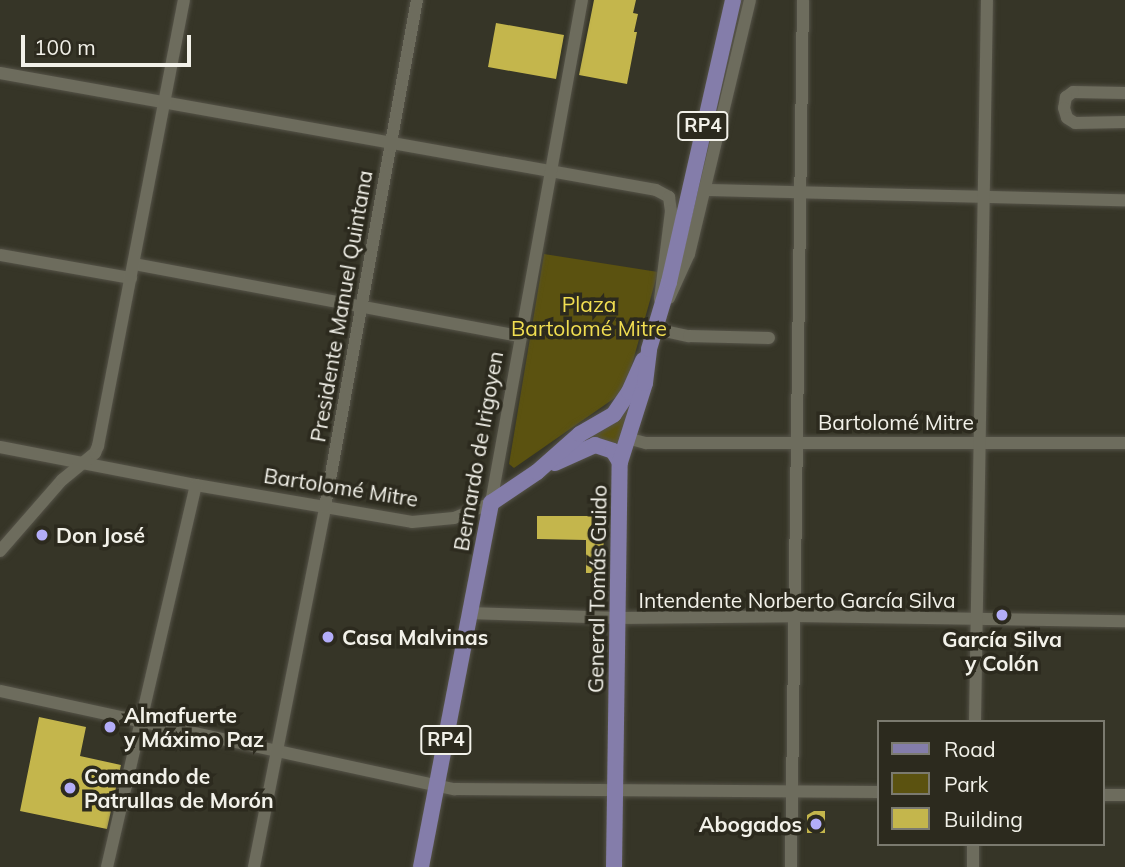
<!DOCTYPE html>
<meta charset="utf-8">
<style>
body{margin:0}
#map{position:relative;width:1125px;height:867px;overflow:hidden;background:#363527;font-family:Mulish,sans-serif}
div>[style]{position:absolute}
.green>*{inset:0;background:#5b5210}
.building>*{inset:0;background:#c4b64c}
.roads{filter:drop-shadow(0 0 2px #555348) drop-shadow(0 0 2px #555348)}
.minor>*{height:12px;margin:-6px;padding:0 6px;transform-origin:6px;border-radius:6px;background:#6d6c5d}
.major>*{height:16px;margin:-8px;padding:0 8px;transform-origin:8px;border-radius:8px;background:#847daa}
.dots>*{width:19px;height:19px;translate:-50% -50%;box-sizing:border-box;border:4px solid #2c2a1e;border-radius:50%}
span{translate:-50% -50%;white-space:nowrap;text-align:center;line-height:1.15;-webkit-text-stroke:7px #2c2a1e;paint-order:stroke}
.shield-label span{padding:2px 5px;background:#2c2a1e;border:2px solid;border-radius:5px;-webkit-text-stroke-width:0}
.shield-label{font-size:19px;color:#f2f1e9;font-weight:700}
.park-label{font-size:21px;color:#f1de51}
.street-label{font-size:21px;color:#f2f1e9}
.poi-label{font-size:21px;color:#f2f1e9;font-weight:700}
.left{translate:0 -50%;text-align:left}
.right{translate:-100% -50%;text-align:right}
.legend{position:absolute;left:877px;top:720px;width:228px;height:126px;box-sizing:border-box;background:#2c2a1e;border:2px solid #7b7a6f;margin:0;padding:9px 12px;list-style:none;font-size:21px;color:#f2f1e9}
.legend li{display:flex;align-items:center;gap:14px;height:35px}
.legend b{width:35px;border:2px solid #7b7a6f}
.scale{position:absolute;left:21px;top:35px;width:170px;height:32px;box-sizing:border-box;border:4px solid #f2f1e9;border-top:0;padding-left:9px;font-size:21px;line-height:24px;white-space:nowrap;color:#f2f1e9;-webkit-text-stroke:5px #2c2a1e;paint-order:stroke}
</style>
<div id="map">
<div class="green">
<div style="clip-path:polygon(544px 254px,658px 272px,629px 375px,619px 395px,514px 468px,509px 464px)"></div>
<div style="clip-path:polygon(635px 393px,618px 451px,585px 445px,582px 440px)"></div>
</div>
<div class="building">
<div style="clip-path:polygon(594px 0,636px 0,633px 13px,638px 14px,634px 32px,637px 32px,627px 84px,579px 75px)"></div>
<div style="clip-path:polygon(496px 23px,564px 35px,556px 79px,488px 67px)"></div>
<div style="clip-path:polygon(537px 516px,606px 516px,601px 573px,586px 573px,586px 540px,537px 539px)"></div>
<div style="clip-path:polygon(39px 717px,86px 727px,80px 756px,121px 765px,107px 829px,20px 811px)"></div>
<div style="clip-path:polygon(814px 811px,825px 811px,825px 833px,807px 833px,807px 815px)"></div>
</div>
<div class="roads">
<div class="minor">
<div style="left:0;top:73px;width:666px;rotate:10.11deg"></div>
<div style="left:656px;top:190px;width:15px;rotate:28deg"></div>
<div style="left:669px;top:197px;width:14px;rotate:82deg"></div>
<div style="left:671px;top:211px;width:89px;rotate:97.1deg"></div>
<div style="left:1125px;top:93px;width:52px;rotate:-178.9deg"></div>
<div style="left:1073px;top:92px;width:9px;rotate:144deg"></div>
<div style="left:1066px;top:97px;width:11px;rotate:100deg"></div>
<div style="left:1064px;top:108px;width:10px;rotate:73deg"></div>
<div style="left:1067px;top:118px;width:9px;rotate:32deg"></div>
<div style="left:1075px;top:123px;width:50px;rotate:-1.1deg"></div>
<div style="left:705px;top:190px;width:420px;rotate:1.4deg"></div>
<div style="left:0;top:255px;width:133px;rotate:10deg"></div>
<div style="left:134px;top:264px;width:393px;rotate:10.6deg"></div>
<div style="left:669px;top:298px;width:48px;rotate:-65.6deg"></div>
<div style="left:689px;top:254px;width:261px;rotate:-76.5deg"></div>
<div style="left:655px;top:329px;width:35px;rotate:12deg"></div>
<div style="left:689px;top:336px;width:80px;rotate:1.4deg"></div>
<div style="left:627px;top:438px;width:20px;rotate:15deg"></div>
<div style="left:646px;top:443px;width:479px"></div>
<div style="left:0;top:447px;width:200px;rotate:11deg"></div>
<div style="left:196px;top:485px;width:219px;rotate:9.7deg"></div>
<div style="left:412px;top:522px;width:42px;rotate:-5.4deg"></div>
<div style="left:454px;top:518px;width:40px;rotate:-22deg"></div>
<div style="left:491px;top:503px;width:511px;rotate:-79.75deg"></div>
<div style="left:0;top:551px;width:94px;rotate:-48.9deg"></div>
<div style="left:62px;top:480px;width:43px;rotate:-39.3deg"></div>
<div style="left:95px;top:453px;width:8px;rotate:-67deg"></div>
<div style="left:98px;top:446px;width:454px;rotate:-79.1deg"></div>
<div style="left:469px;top:613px;width:149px;rotate:1.9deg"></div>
<div style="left:618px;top:618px;width:177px;rotate:-0.6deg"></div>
<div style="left:795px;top:616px;width:330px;rotate:0.9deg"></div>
<div style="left:0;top:691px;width:465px;rotate:12.2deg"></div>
<div style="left:455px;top:789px;width:423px;rotate:0.4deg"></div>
<div style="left:975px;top:722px;width:722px;rotate:-89.05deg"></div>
<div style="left:1102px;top:795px;width:23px"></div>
<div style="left:107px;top:867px;width:392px;rotate:-76.9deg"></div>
<div style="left:254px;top:867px;width:367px;rotate:-78.8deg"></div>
<div style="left:325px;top:507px;width:515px;rotate:-79.72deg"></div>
<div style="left:791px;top:867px;width:867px;rotate:-89.21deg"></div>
<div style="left:973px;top:867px;width:23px;rotate:-90deg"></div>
</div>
<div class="major">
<div style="left:555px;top:463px;width:44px;rotate:-24.2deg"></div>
<div style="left:595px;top:445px;width:19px;rotate:18deg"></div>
<div style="left:613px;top:451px;width:13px;rotate:58deg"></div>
<div style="left:421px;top:867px;width:371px;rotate:-79.1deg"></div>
<div style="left:491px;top:503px;width:55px;rotate:-34deg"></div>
<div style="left:537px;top:472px;width:57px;rotate:-41.5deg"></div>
<div style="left:580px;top:434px;width:39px;rotate:-30deg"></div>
<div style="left:614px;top:414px;width:27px;rotate:-56deg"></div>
<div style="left:629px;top:392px;width:35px;rotate:-66deg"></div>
<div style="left:614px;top:867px;width:405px;rotate:-89.2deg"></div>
<div style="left:620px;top:462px;width:83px;rotate:-72.4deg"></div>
<div style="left:645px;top:383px;width:34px;rotate:-83deg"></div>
<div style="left:649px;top:349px;width:70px;rotate:-73.4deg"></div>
<div style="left:669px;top:282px;width:289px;rotate:-77.2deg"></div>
</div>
</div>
<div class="dots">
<div style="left:42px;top:535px;background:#b3adf9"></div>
<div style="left:1002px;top:615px;background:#b3adf9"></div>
<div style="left:328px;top:637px;background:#b3adf9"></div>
<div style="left:110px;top:727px;background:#b3adf9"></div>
<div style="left:70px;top:788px;background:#b3adf9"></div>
<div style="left:816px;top:824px;background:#b3adf9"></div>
</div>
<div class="shield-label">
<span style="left:703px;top:126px">RP4</span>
<span style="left:446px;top:740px">RP4</span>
</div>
<div class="park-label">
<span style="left:589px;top:316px">Plaza<br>Bartolomé Mitre</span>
</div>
<div class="street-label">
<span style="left:341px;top:306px;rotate:-80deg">Presidente Manuel Quintana</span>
<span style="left:896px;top:422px">Bartolomé Mitre</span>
<span style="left:478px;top:451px;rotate:-80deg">Bernardo de Irigoyen</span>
<span style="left:341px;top:487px;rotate:9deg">Bartolomé Mitre</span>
<span style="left:597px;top:589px;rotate:-89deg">General Tomás Guido</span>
<span style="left:797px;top:600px">Intendente Norberto García Silva</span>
</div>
<div class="poi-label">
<span class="left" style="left:56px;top:535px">Don José</span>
<span class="left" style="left:342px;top:637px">Casa Malvinas</span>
<span style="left:1002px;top:651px">García Silva<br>y Colón</span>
<span class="left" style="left:124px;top:727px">Almafuerte<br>y Máximo Paz</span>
<span class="left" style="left:84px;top:788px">Comando de<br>Patrullas de Morón</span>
<span class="right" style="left:802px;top:824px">Abogados</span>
</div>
<ul class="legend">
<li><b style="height:9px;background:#847daa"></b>Road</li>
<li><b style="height:19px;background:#5b5210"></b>Park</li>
<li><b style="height:19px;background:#c4b64c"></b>Building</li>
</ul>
<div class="scale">100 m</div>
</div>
